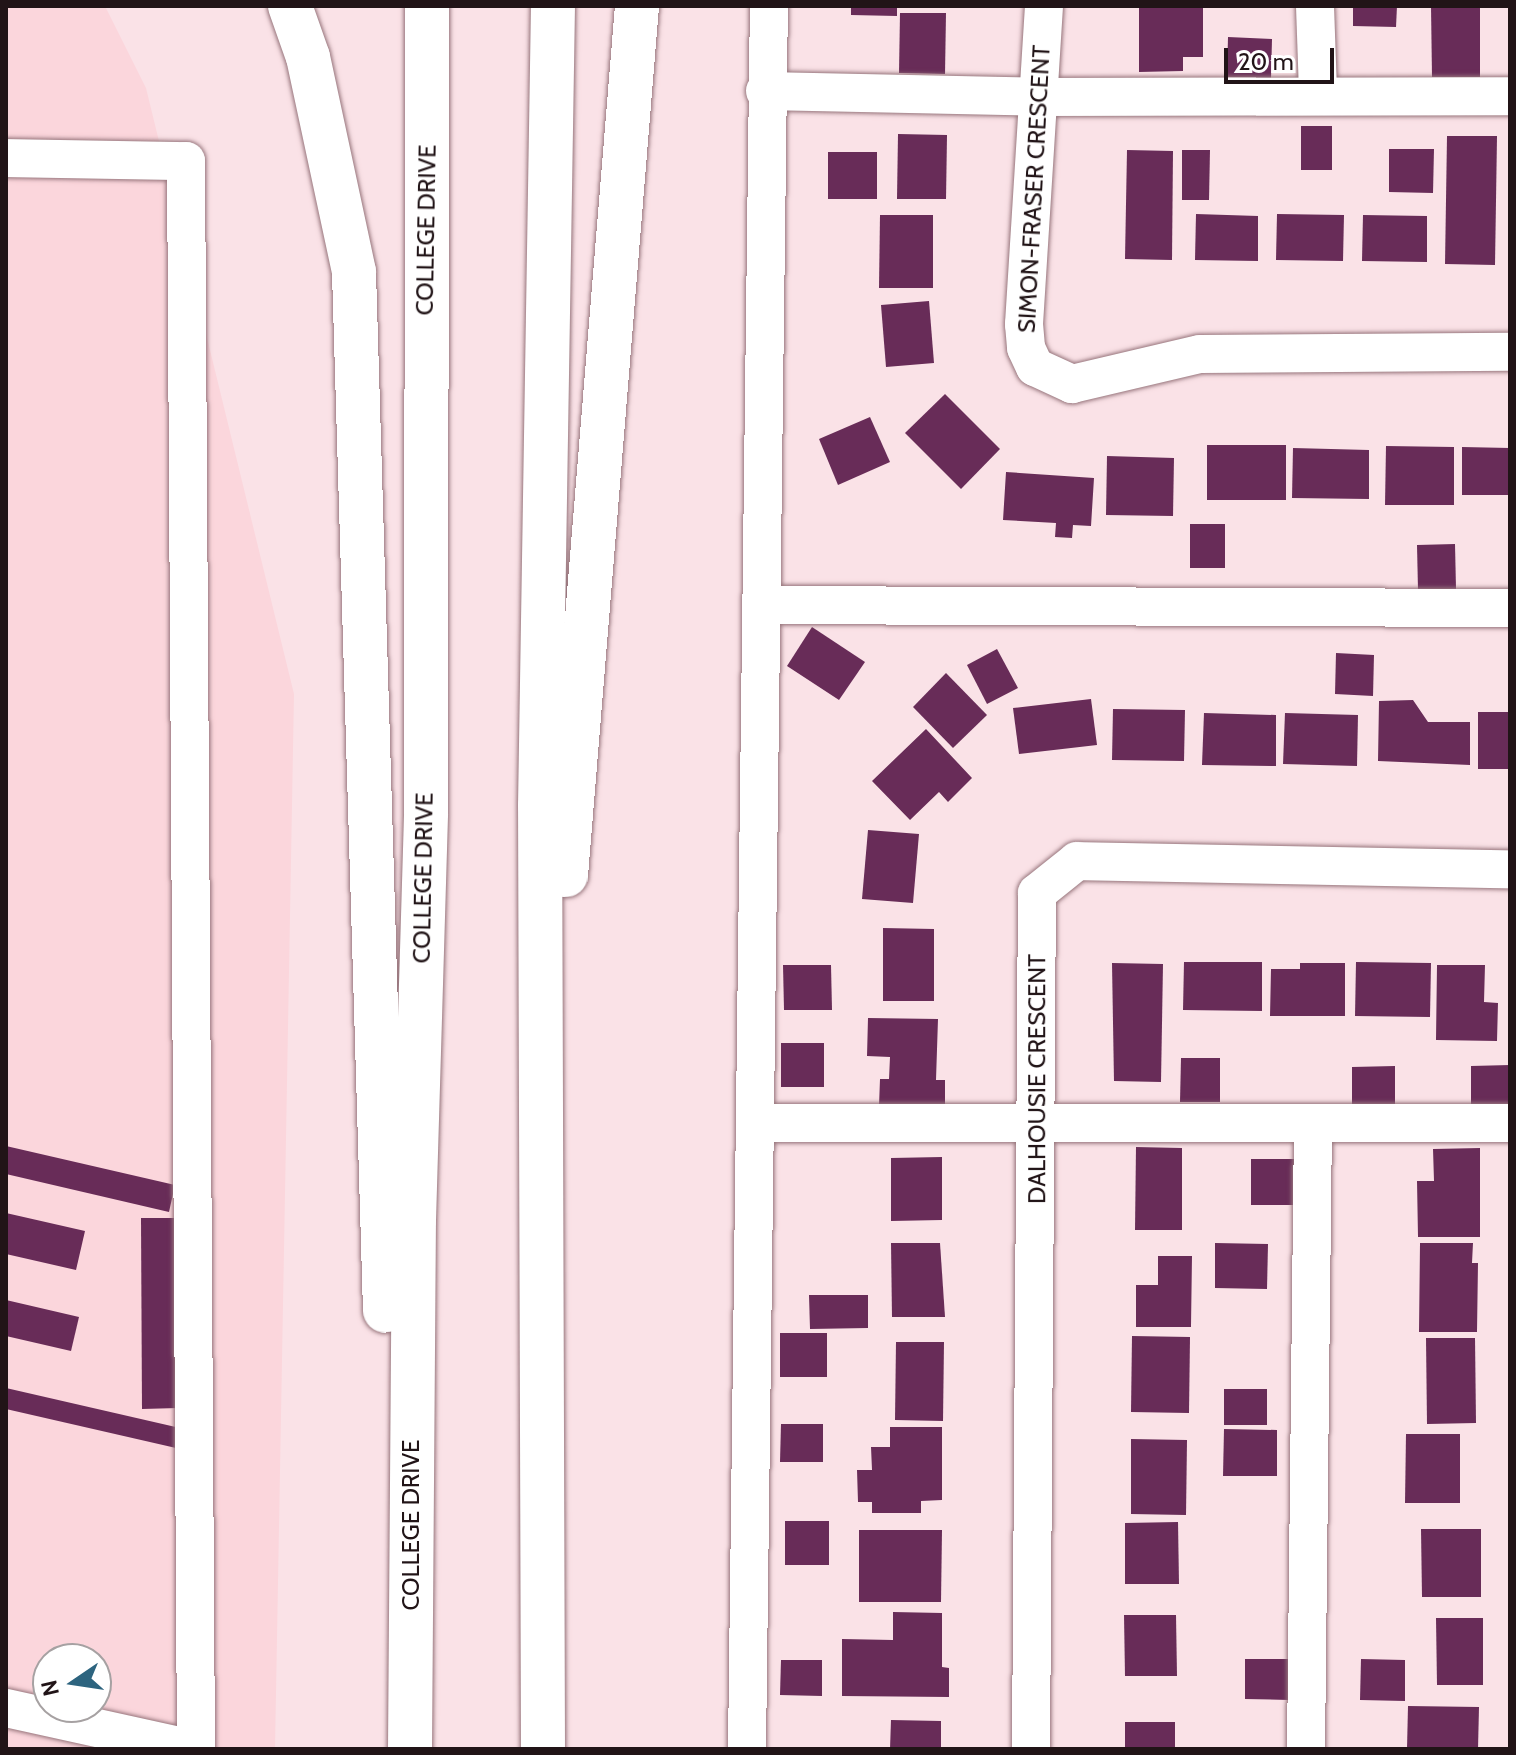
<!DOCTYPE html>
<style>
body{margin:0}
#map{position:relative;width:1516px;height:1755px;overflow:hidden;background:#fae2e7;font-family:Cabin,sans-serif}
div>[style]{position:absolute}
.built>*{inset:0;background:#fbd6dc}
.building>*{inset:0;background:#682c58}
.roads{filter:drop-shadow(0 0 2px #97757c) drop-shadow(0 0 2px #97757c)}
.minor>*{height:38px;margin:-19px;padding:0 19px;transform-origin:19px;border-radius:19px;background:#fff}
.highway>*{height:44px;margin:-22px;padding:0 22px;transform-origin:22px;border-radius:22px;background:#fff}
span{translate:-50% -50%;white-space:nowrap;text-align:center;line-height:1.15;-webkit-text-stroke:8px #fff;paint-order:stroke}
.street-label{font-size:24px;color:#211417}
.frame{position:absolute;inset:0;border:8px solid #211417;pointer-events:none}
.north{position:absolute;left:32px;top:1643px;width:80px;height:80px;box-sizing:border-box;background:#fff;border:2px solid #a6a1a2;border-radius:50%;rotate:257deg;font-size:22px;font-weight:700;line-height:32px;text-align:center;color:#211417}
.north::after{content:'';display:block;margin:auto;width:28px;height:36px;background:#2d647f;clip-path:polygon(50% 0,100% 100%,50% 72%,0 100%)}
.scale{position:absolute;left:1224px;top:48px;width:110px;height:36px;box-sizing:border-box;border:4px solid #211417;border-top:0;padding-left:10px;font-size:24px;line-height:28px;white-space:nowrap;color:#211417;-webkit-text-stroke:6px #fff;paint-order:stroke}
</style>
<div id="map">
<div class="built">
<div style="clip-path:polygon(evenodd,6px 6px,105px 6px,146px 88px,294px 694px,275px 1749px,6px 1749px,6px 6px,48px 1659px,96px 1659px,96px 1707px,48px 1707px,48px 1659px)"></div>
</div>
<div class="building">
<div style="clip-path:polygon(851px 6px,897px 6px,897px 16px,851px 15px)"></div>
<div style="clip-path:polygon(1139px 6px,1203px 6px,1203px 57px,1183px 57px,1183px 71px,1139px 72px)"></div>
<div style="clip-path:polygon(1353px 6px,1397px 6px,1396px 27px,1353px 26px)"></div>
<div style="clip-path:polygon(1431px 6px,1480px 6px,1480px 77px,1432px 77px)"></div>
<div style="clip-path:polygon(900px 13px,946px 13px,945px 74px,899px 73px)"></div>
<div style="clip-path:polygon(1228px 37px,1272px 39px,1271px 78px,1227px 77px)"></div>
<div style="clip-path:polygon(1301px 126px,1332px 126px,1332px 170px,1301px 170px)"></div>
<div style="clip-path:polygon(898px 134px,947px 135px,946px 199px,897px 199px)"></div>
<div style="clip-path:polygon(1447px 136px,1497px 136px,1495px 265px,1445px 264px)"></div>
<div style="clip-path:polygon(1389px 149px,1434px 149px,1433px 193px,1389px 192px)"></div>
<div style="clip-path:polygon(1127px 150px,1173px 151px,1172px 260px,1125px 259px)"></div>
<div style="clip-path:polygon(1182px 150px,1210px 150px,1209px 200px,1182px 200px)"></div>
<div style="clip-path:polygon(828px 152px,877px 152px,877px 199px,828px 199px)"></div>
<div style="clip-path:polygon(1196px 214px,1258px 216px,1258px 261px,1195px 260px)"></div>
<div style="clip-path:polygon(1277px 214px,1344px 215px,1343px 261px,1276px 260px)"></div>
<div style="clip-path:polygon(880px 215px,933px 215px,933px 288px,879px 288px)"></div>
<div style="clip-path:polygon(1363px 215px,1427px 216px,1427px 262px,1362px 261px)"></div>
<div style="clip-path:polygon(929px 301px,934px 363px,886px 367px,881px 305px)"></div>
<div style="clip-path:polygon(945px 394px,1000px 449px,961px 489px,905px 433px)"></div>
<div style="clip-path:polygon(870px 417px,890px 462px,838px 485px,819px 439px)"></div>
<div style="clip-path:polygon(1207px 445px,1286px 445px,1286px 500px,1207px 500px)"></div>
<div style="clip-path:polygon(1386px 446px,1454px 447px,1454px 505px,1385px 505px)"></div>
<div style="clip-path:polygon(1462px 447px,1510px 448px,1510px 495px,1462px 495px)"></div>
<div style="clip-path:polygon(1293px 448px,1369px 450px,1369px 499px,1292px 498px)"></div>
<div style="clip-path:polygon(1107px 456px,1174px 458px,1173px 516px,1106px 515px)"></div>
<div style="clip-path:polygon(1006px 472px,1094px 478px,1091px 526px,1073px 525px,1072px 538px,1055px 537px,1056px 523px,1003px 520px)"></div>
<div style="clip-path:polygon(1190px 524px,1225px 524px,1225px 568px,1190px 568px)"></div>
<div style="clip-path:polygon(1455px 544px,1456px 589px,1418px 590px,1417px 545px)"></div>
<div style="clip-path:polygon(812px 627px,865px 662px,839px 700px,787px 666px)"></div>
<div style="clip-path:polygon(997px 649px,1018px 688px,987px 704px,967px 665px)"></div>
<div style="clip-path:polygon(1336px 653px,1374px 655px,1373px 696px,1335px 694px)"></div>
<div style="clip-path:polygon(946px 673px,987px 715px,953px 748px,913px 707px)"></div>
<div style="clip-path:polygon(1091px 699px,1097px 745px,1019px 754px,1013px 708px)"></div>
<div style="clip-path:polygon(1413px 700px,1428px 722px,1470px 722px,1470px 765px,1378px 761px,1379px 701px)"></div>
<div style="clip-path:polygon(1113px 709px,1185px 710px,1184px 761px,1112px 760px)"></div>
<div style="clip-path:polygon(1478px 712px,1510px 712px,1510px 769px,1478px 769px)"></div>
<div style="clip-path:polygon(1204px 713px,1276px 715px,1276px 766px,1202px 765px)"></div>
<div style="clip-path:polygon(1285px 713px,1358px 715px,1357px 766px,1283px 764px)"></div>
<div style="clip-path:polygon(926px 729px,972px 778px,948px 802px,939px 792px,910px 820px,872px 781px)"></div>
<div style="clip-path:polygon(868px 830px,919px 834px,913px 903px,862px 899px)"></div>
<div style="clip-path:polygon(883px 928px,934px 929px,934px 1001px,883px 1001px)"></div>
<div style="clip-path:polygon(1184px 962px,1262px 962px,1262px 1011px,1183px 1010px)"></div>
<div style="clip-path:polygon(1356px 962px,1431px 963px,1430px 1017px,1355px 1016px)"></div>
<div style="clip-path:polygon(1112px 963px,1163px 964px,1161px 1082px,1114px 1081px)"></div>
<div style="clip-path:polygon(1300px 963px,1345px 963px,1345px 1016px,1270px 1016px,1271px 969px,1300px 969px)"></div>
<div style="clip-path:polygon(783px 965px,831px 965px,832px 1010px,784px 1010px)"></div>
<div style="clip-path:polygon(1437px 965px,1485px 965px,1484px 1002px,1498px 1003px,1497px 1041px,1436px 1040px)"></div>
<div style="clip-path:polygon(868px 1018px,938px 1019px,936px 1080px,945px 1080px,945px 1107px,879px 1106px,880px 1079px,889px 1079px,890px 1057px,867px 1056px)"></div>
<div style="clip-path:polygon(781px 1043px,824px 1043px,824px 1087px,781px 1087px)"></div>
<div style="clip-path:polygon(1181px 1058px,1220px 1058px,1220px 1102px,1180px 1102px)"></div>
<div style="clip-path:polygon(1510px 1065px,1510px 1106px,1471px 1106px,1471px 1066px)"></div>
<div style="clip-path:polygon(1395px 1066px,1395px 1107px,1352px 1107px,1352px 1067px)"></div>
<div style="clip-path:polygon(6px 1146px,175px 1185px,169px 1212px,6px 1174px)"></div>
<div style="clip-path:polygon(1136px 1147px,1182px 1148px,1182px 1230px,1135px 1230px)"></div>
<div style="clip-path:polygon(1480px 1148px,1480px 1237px,1418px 1237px,1417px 1181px,1434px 1181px,1433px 1149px)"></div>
<div style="clip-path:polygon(942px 1157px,942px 1220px,891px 1221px,891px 1158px)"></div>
<div style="clip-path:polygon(1251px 1159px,1295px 1159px,1295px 1205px,1251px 1205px)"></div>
<div style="clip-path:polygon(6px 1213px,85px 1231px,76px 1270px,6px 1254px)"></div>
<div style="clip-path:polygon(141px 1218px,177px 1218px,178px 1408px,142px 1409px)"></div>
<div style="clip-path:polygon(891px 1243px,940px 1243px,945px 1317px,892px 1317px)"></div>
<div style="clip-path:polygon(1215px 1243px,1268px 1244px,1267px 1289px,1215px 1288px)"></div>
<div style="clip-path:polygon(1420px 1243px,1473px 1243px,1472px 1263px,1478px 1263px,1477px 1332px,1419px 1332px)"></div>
<div style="clip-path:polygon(1158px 1256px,1192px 1256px,1191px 1327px,1136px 1327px,1136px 1285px,1158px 1285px)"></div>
<div style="clip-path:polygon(809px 1295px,868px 1295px,868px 1328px,810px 1329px)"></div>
<div style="clip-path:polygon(6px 1300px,79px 1317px,71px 1351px,6px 1336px)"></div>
<div style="clip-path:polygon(780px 1333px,827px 1333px,827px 1377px,780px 1377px)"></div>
<div style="clip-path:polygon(1132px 1336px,1190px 1337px,1189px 1413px,1131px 1412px)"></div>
<div style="clip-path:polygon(1426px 1338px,1475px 1338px,1476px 1423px,1427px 1424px)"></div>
<div style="clip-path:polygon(896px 1342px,944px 1342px,943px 1421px,895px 1420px)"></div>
<div style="clip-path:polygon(6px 1388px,180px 1428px,176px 1448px,6px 1409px)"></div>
<div style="clip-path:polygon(1224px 1389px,1267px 1389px,1267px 1425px,1224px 1425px)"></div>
<div style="clip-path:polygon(781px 1424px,823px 1424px,823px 1462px,780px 1462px)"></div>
<div style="clip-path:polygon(890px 1427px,942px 1427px,942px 1500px,921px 1501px,921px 1513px,872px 1513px,872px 1502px,858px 1502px,857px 1470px,872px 1470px,871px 1447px,890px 1447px)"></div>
<div style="clip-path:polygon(1224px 1429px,1277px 1430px,1277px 1476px,1223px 1476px)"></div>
<div style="clip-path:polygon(1406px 1434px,1460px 1434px,1460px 1503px,1405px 1503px)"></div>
<div style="clip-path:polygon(1131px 1439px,1187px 1440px,1186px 1515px,1131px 1514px)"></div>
<div style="clip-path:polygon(785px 1521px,829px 1521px,829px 1565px,785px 1565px)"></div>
<div style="clip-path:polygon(1178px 1522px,1179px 1584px,1125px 1584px,1125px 1523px)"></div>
<div style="clip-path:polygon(1421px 1529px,1481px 1529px,1481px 1597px,1422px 1597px)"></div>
<div style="clip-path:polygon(859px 1530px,942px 1530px,941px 1602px,859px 1602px)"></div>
<div style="clip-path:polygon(893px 1612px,942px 1613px,942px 1667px,949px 1668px,949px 1697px,842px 1696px,842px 1639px,893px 1640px)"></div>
<div style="clip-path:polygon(1124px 1615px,1176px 1615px,1177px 1676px,1125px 1676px)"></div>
<div style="clip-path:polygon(1436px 1618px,1483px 1618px,1483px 1685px,1437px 1685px)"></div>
<div style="clip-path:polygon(1245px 1659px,1289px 1659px,1289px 1700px,1245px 1699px)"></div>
<div style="clip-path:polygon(1361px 1659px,1405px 1660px,1405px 1701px,1360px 1700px)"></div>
<div style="clip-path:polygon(781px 1660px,822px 1660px,822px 1696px,780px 1695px)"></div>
<div style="clip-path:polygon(1408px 1706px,1479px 1707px,1478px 1749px,1407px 1749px)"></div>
<div style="clip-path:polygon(891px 1720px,941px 1721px,941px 1749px,890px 1749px)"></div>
<div style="clip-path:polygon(1125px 1722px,1175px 1722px,1175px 1749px,1125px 1749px)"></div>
</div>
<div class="roads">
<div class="minor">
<div style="left:1044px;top:6px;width:319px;rotate:93.6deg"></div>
<div style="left:1024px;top:324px;width:24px;rotate:85deg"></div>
<div style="left:1026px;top:348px;width:21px;rotate:65deg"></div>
<div style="left:1035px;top:367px;width:41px;rotate:24.7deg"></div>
<div style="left:1072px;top:384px;width:131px;rotate:-13.2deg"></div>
<div style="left:1200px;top:354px;width:310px;rotate:-0.4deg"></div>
<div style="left:1315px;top:6px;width:87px;rotate:88deg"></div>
<div style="left:765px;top:91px;width:276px;rotate:1.2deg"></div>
<div style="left:1041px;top:97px;width:469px;rotate:-0.1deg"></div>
<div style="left:6px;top:158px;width:180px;rotate:1deg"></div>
<div style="left:186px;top:161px;width:1588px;rotate:89.64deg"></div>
<div style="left:761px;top:605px;width:749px;rotate:0.23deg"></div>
<div style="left:756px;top:1123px;width:754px"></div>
<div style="left:6px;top:1708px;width:190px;rotate:12.4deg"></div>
<div style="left:747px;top:1749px;width:1743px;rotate:-89.28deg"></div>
<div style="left:1031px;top:1749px;width:856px;rotate:-89.6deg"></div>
<div style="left:1037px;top:893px;width:51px;rotate:-38.7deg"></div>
<div style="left:1077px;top:861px;width:433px;rotate:1.1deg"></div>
<div style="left:1306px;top:1749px;width:625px;rotate:-89.36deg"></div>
</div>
<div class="highway">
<div style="left:290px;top:6px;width:54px;rotate:70.6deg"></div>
<div style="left:308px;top:57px;width:220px;rotate:77.9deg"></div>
<div style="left:354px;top:272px;width:1039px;rotate:88.29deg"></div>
<div style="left:566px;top:875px;width:872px;rotate:-85.33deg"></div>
<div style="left:410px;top:1749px;width:529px;rotate:-89.57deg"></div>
<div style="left:414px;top:1220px;width:407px;rotate:-88.3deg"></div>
<div style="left:426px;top:813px;width:807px;rotate:-89.93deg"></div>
<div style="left:543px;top:1749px;width:943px;rotate:-90.18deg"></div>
<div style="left:540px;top:806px;width:800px;rotate:-89.07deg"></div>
</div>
</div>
<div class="street-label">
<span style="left:1034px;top:189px;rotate:-87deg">SIMON-FRASER CRESCENT</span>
<span style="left:426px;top:230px;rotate:-89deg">COLLEGE DRIVE</span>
<span style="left:423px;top:878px;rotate:-89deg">COLLEGE DRIVE</span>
<span style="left:1037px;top:1079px;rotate:-90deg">DALHOUSIE CRESCENT</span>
<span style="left:411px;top:1525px;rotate:-90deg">COLLEGE DRIVE</span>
</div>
<div class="frame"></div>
<div class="north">N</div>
<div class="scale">20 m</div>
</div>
